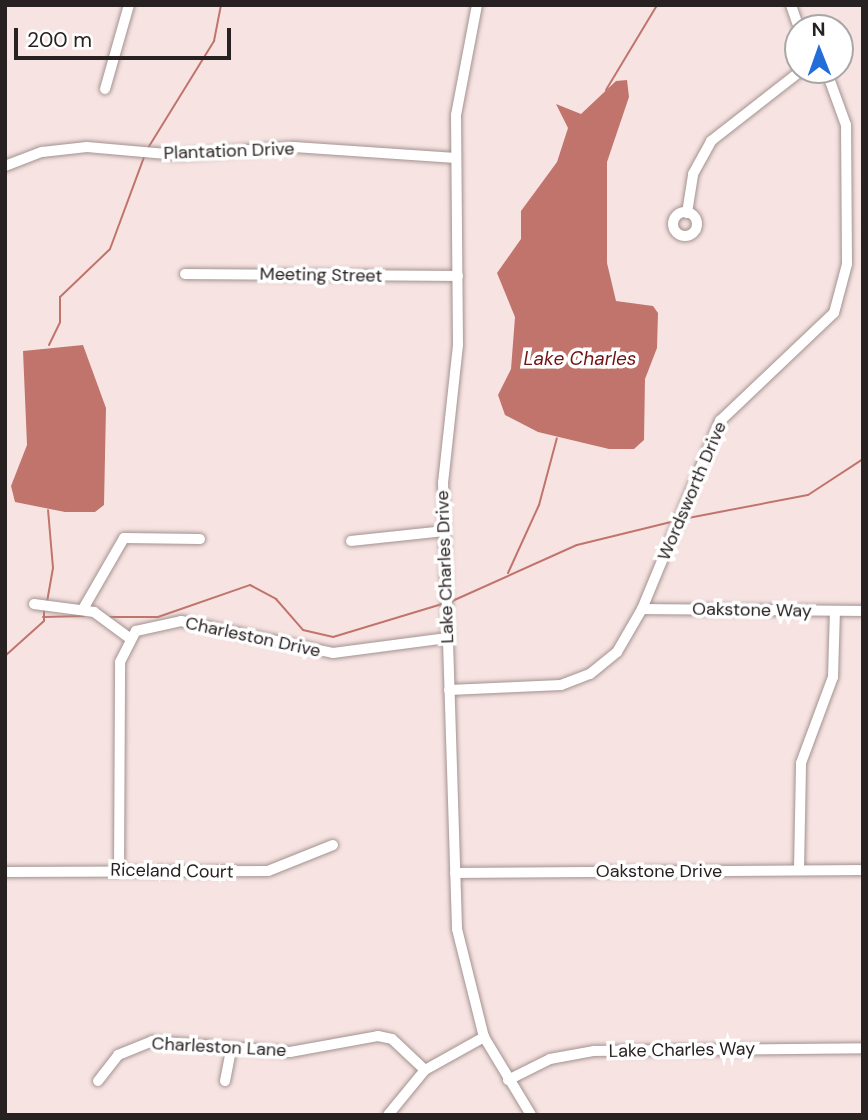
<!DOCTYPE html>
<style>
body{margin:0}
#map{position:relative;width:868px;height:1120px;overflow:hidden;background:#f7e4e2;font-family:"DM Sans",sans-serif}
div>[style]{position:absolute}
.water>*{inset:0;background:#c0746c}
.stream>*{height:2px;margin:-1px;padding:0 1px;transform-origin:1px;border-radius:1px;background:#c0746c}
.roads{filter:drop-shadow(0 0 2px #a39290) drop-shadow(0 0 2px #a39290)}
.minor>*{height:10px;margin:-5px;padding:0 5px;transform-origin:5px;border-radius:5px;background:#fff}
.minor>.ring{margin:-5px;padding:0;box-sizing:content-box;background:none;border:10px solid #fff;border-radius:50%}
span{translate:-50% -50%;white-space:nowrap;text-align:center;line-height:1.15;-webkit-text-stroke:7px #fff;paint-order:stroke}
.street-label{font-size:18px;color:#282121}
.water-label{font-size:19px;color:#711313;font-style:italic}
.frame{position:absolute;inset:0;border:7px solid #282121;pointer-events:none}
.north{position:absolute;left:784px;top:14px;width:70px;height:70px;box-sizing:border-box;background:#fff;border:2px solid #a9a6a6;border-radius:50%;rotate:359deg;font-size:19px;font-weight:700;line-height:28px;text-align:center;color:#282121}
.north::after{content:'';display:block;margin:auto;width:24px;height:32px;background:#226dd8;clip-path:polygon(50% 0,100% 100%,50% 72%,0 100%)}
.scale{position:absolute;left:14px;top:28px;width:217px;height:32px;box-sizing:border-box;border:4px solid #282121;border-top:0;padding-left:9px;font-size:21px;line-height:24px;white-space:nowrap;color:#282121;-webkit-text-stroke:5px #fff;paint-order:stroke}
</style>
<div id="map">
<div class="water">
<div style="clip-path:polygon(627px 80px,629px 97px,607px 162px,607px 263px,616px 301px,653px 306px,658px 313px,657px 348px,645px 379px,644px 440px,634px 449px,609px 449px,538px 432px,505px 415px,498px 395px,511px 369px,515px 317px,497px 273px,521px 239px,521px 211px,557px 162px,568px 128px,556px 104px,581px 114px,616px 81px)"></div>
<div style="clip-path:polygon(83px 345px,106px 408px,104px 505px,95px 512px,65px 512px,15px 502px,11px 486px,27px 445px,23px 351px)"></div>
</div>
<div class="stream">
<div style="left:606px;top:90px;width:99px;rotate:-59deg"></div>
<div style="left:148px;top:148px;width:126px;rotate:-58.3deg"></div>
<div style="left:214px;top:41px;width:37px;rotate:-79deg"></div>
<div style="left:49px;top:345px;width:25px;rotate:-64deg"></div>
<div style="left:60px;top:322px;width:25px;rotate:-90deg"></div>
<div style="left:60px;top:297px;width:69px;rotate:-43.8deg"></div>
<div style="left:110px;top:249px;width:98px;rotate:-69.7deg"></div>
<div style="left:683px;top:519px;width:127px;rotate:-10.9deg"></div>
<div style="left:808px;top:495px;width:66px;rotate:-33.2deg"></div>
<div style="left:508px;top:573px;width:75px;rotate:-65.5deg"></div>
<div style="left:539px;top:505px;width:69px;rotate:-75deg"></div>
<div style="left:47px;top:602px;width:35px;rotate:-80deg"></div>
<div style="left:53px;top:568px;width:58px;rotate:-94.9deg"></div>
<div style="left:450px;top:602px;width:139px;rotate:-24.2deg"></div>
<div style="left:577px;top:545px;width:101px;rotate:-13.8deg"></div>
<div style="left:43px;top:617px;width:41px;rotate:-1.4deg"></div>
<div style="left:110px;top:617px;width:48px"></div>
<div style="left:158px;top:617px;width:97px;rotate:-19.2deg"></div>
<div style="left:250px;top:585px;width:30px;rotate:28deg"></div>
<div style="left:276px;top:599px;width:41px;rotate:48.9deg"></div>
<div style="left:303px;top:630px;width:31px;rotate:13deg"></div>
<div style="left:333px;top:637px;width:114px;rotate:-16.8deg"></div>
<div style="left:5px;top:656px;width:52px;rotate:-41.9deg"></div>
<div style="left:44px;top:621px;width:10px;rotate:-90deg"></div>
</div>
<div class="roads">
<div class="minor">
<div style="left:477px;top:5px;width:112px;rotate:100.8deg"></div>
<div style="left:456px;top:115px;width:230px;rotate:89.5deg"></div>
<div style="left:458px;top:345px;width:138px;rotate:96.2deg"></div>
<div style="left:443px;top:482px;width:447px;rotate:88.2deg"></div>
<div style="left:457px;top:929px;width:111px;rotate:76deg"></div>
<div style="left:484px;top:1037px;width:91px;rotate:58.9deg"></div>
<div style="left:791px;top:5px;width:24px;rotate:71deg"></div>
<div style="left:105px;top:89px;width:87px;rotate:-74.1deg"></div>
<div style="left:5px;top:166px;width:40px;rotate:-21deg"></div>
<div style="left:42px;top:152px;width:45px;rotate:-6.3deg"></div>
<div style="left:87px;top:147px;width:91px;rotate:5deg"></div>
<div style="left:178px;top:155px;width:116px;rotate:-3.9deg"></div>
<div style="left:294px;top:147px;width:162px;rotate:3.9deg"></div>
<div class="ring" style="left:673px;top:212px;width:14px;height:14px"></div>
<div style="left:687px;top:213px;width:39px;rotate:-81deg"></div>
<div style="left:693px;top:174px;width:38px;rotate:-61deg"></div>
<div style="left:711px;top:141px;width:115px;rotate:-38deg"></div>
<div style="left:185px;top:274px;width:273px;rotate:0.4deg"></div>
<div style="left:351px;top:541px;width:94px;rotate:-6.1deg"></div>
<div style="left:34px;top:604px;width:61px;rotate:7.6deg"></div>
<div style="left:94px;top:612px;width:42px;rotate:36.3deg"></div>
<div style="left:83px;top:609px;width:82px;rotate:-60deg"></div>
<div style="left:124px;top:538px;width:76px;rotate:0.8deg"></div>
<div style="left:642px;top:609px;width:221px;rotate:0.5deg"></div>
<div style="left:449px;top:690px;width:112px;rotate:-2.6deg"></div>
<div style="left:561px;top:685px;width:31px;rotate:-21deg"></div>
<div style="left:590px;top:674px;width:35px;rotate:-39deg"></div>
<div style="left:617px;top:652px;width:50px;rotate:-59.8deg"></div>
<div style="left:642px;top:609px;width:204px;rotate:-67.5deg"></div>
<div style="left:720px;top:421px;width:157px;rotate:-43.5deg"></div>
<div style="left:834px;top:313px;width:51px;rotate:-75.1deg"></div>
<div style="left:847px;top:264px;width:139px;rotate:-90.4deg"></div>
<div style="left:846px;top:125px;width:59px;rotate:-110deg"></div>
<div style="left:799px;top:870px;width:107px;rotate:-88.9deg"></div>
<div style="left:801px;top:763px;width:92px;rotate:-69.6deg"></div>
<div style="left:833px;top:677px;width:66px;rotate:-88.3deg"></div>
<div style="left:119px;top:871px;width:209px;rotate:-89.7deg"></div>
<div style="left:120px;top:662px;width:35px;rotate:-63deg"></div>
<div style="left:136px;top:631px;width:46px;rotate:-12.5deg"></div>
<div style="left:181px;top:621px;width:155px;rotate:11.9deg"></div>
<div style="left:333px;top:653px;width:115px;rotate:-7.5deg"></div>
<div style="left:5px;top:872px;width:263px;rotate:-0.2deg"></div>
<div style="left:268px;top:871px;width:70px;rotate:-21.8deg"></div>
<div style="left:455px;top:873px;width:408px;rotate:-0.4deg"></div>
<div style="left:508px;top:1080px;width:47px;rotate:-26.6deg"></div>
<div style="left:550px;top:1059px;width:45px;rotate:-10.3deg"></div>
<div style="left:594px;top:1051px;width:269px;rotate:-0.6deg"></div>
<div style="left:98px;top:1081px;width:33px;rotate:-52deg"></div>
<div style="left:118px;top:1055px;width:37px;rotate:-22deg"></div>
<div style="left:152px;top:1041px;width:138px;rotate:4.6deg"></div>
<div style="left:290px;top:1052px;width:89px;rotate:-10.3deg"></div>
<div style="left:378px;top:1036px;width:14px;rotate:12deg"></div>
<div style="left:392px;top:1039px;width:45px;rotate:43.2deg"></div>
<div style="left:225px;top:1081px;width:33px;rotate:-79deg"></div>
<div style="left:388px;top:1115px;width:58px;rotate:-50.6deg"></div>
<div style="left:425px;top:1070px;width:68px;rotate:-29.2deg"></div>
</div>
</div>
<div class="street-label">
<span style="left:229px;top:151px;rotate:-2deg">Plantation Drive</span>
<span style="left:321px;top:275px;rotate:1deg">Meeting Street</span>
<span style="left:692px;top:491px;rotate:-67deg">Wordsworth Drive</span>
<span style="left:445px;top:567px;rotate:-92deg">Lake Charles Drive</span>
<span style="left:752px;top:610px;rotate:1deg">Oakstone Way</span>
<span style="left:253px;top:637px;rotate:12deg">Charleston Drive</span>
<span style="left:172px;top:871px;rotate:1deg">Riceland Court</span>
<span style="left:659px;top:871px">Oakstone Drive</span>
<span style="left:219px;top:1047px;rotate:3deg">Charleston Lane</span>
<span style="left:682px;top:1050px;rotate:-1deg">Lake Charles Way</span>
</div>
<div class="water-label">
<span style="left:580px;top:359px">Lake Charles</span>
</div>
<div class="frame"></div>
<div class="north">N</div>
<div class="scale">200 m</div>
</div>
